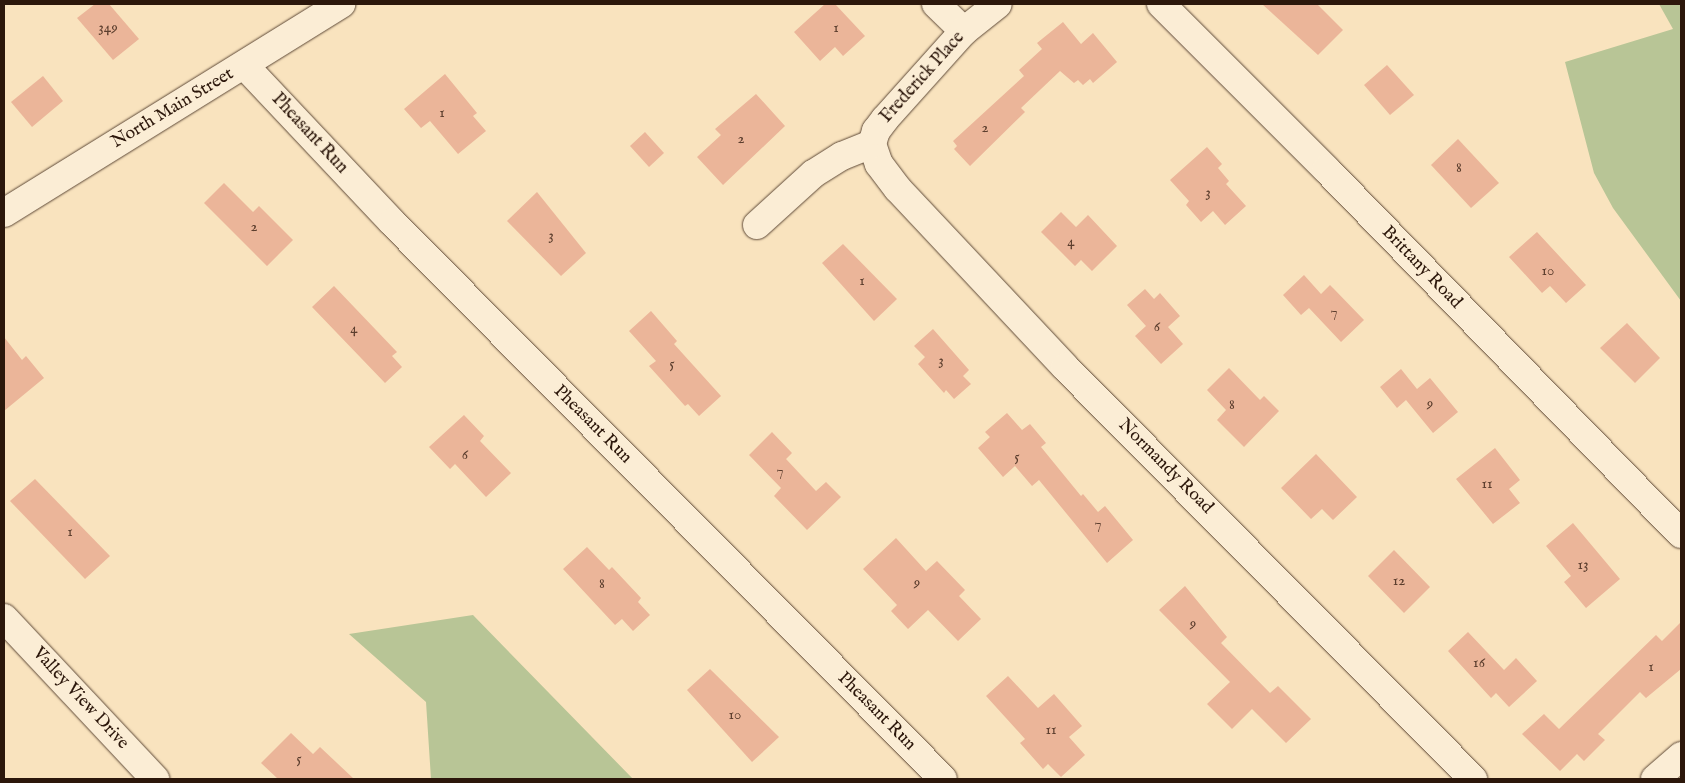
<!DOCTYPE html>
<style>
body{margin:0}
#map{position:relative;width:1685px;height:783px;overflow:hidden;background:#f9e3be;font-family:"IM FELL English",serif}
div>[style]{position:absolute}
.green>*{inset:0;background:#b8c596}
.building>*{inset:0;background:#ebb599}
.roads{filter:drop-shadow(0 0 1px #5f4a38) drop-shadow(0 0 1px #5f4a38)}
.minor>*{height:28px;margin:-14px;padding:0 14px;transform-origin:14px;border-radius:14px;background:#fbedd5}
.tertiary>*{height:28px;margin:-14px;padding:0 14px;transform-origin:14px;border-radius:14px;background:#fbedd5}
span{translate:-50% -50%;white-space:nowrap;text-align:center;line-height:1.15;-webkit-text-stroke:4.5px #fbedd5;paint-order:stroke}
.number-label{font-size:15px;color:#5c3e2e}
.number-label span{-webkit-text-stroke-width:0}
.street-label{font-size:18px;color:#2c170b}
.frame{position:absolute;inset:0;border:5px solid #2c170b;pointer-events:none}
</style>
<div id="map">
<div class="green">
<div style="clip-path:polygon(1659px 4px,1681px 4px,1681px 301px,1613px 208px,1594px 173px,1565px 62px,1673px 29px)"></div>
<div style="clip-path:polygon(473px 615px,633px 779px,431px 779px,426px 702px,349px 634px)"></div>
</div>
<div class="building">
<div style="clip-path:polygon(95px 4px,109px 4px,139px 39px,113px 60px,77px 18px)"></div>
<div style="clip-path:polygon(825px 4px,835px 4px,865px 36px,843px 56px,835px 47px,820px 61px,794px 32px)"></div>
<div style="clip-path:polygon(1262px 4px,1317px 4px,1343px 30px,1318px 55px)"></div>
<div style="clip-path:polygon(1063px 22px,1081px 44px,1093px 33px,1117px 62px,1093px 83px,1090px 79px,1083px 85px,1078px 80px,1074px 83px,1060px 71px,1021px 108px,1025px 112px,970px 166px,954px 149px,957px 146px,953px 141px,1024px 76px,1019px 70px,1042px 49px,1037px 43px)"></div>
<div style="clip-path:polygon(1387px 65px,1414px 95px,1390px 115px,1364px 85px)"></div>
<div style="clip-path:polygon(445px 74px,477px 113px,473px 116px,486px 131px,458px 154px,430px 121px,421px 128px,404px 109px)"></div>
<div style="clip-path:polygon(43px 76px,63px 101px,32px 127px,11px 102px)"></div>
<div style="clip-path:polygon(756px 94px,785px 126px,723px 185px,697px 157px,721px 135px,715px 129px)"></div>
<div style="clip-path:polygon(645px 132px,664px 153px,649px 167px,630px 146px)"></div>
<div style="clip-path:polygon(1458px 139px,1499px 183px,1471px 208px,1431px 165px)"></div>
<div style="clip-path:polygon(1207px 147px,1222px 164px,1218px 168px,1229px 181px,1226px 184px,1246px 206px,1225px 225px,1213px 211px,1201px 222px,1186px 205px,1189px 201px,1170px 180px)"></div>
<div style="clip-path:polygon(224px 183px,253px 212px,259px 206px,293px 240px,267px 266px,204px 203px)"></div>
<div style="clip-path:polygon(537px 192px,586px 253px,561px 276px,507px 221px)"></div>
<div style="clip-path:polygon(1061px 212px,1076px 227px,1088px 215px,1117px 246px,1092px 271px,1081px 260px,1075px 266px,1041px 232px)"></div>
<div style="clip-path:polygon(1537px 232px,1586px 285px,1566px 303px,1550px 286px,1542px 293px,1509px 257px)"></div>
<div style="clip-path:polygon(843px 244px,897px 299px,874px 321px,822px 263px)"></div>
<div style="clip-path:polygon(1304px 275px,1321px 294px,1330px 285px,1333px 288px,1364px 320px,1341px 342px,1309px 308px,1301px 315px,1283px 295px)"></div>
<div style="clip-path:polygon(334px 286px,397px 352px,392px 356px,402px 367px,385px 383px,312px 307px)"></div>
<div style="clip-path:polygon(1145px 289px,1154px 299px,1160px 293px,1180px 316px,1168px 327px,1183px 344px,1161px 364px,1135px 336px,1146px 326px,1127px 305px)"></div>
<div style="clip-path:polygon(651px 311px,677px 341px,674px 344px,721px 396px,699px 416px,688px 404px,685px 406px,649px 366px,656px 361px,629px 331px)"></div>
<div style="clip-path:polygon(1627px 323px,1660px 358px,1635px 383px,1600px 348px)"></div>
<div style="clip-path:polygon(933px 329px,969px 370px,963px 376px,971px 384px,954px 399px,946px 390px,944px 393px,918px 364px,925px 357px,914px 346px)"></div>
<div style="clip-path:polygon(4px 337px,22px 360px,26px 356px,44px 378px,4px 411px)"></div>
<div style="clip-path:polygon(1229px 368px,1260px 400px,1264px 396px,1279px 411px,1244px 447px,1217px 420px,1226px 410px,1207px 390px)"></div>
<div style="clip-path:polygon(1401px 369px,1417px 389px,1430px 378px,1458px 412px,1433px 433px,1406px 400px,1397px 408px,1380px 387px)"></div>
<div style="clip-path:polygon(1007px 413px,1022px 430px,1030px 424px,1046px 443px,1041px 447px,1081px 496px,1083px 494px,1098px 512px,1105px 506px,1133px 540px,1107px 563px,1039px 480px,1032px 486px,1015px 466px,1003px 477px,978px 448px,990px 437px,985px 432px)"></div>
<div style="clip-path:polygon(464px 415px,484px 436px,480px 441px,511px 473px,486px 497px,455px 464px,450px 469px,429px 447px)"></div>
<div style="clip-path:polygon(772px 432px,792px 453px,786px 459px,816px 491px,826px 482px,841px 497px,807px 530px,774px 496px,781px 488px,749px 455px)"></div>
<div style="clip-path:polygon(1495px 448px,1520px 480px,1509px 489px,1520px 503px,1493px 524px,1456px 479px)"></div>
<div style="clip-path:polygon(1316px 454px,1357px 497px,1333px 520px,1322px 509px,1311px 519px,1281px 488px)"></div>
<div style="clip-path:polygon(35px 479px,110px 556px,85px 579px,10px 501px)"></div>
<div style="clip-path:polygon(1573px 523px,1620px 579px,1586px 608px,1564px 582px,1571px 576px,1546px 546px)"></div>
<div style="clip-path:polygon(896px 538px,926px 571px,937px 561px,965px 590px,959px 596px,981px 619px,958px 641px,928px 610px,908px 629px,891px 611px,897px 605px,863px 569px)"></div>
<div style="clip-path:polygon(587px 547px,609px 570px,612px 567px,641px 598px,638px 602px,650px 615px,633px 631px,622px 619px,615px 625px,563px 569px)"></div>
<div style="clip-path:polygon(1394px 550px,1430px 587px,1404px 613px,1368px 576px)"></div>
<div style="clip-path:polygon(1185px 586px,1227px 637px,1221px 643px,1270px 693px,1278px 686px,1311px 719px,1286px 743px,1252px 709px,1232px 729px,1207px 704px,1230px 682px,1159px 610px)"></div>
<div style="clip-path:polygon(1681px 622px,1681px 669px,1646px 698px,1640px 692px,1598px 734px,1605px 740px,1584px 761px,1577px 754px,1560px 771px,1522px 734px,1544px 714px,1559px 729px,1656px 635px,1662px 641px)"></div>
<div style="clip-path:polygon(1468px 632px,1504px 670px,1516px 658px,1537px 681px,1509px 707px,1496px 693px,1491px 698px,1448px 651px)"></div>
<div style="clip-path:polygon(710px 669px,779px 737px,752px 762px,687px 690px)"></div>
<div style="clip-path:polygon(1008px 676px,1038px 708px,1054px 694px,1082px 726px,1069px 737px,1085px 755px,1061px 777px,1048px 764px,1043px 769px,1020px 743px,1025px 739px,986px 696px)"></div>
<div style="clip-path:polygon(291px 733px,313px 754px,320px 747px,354px 779px,278px 779px,261px 763px)"></div>
</div>
<div class="roads">
<div class="minor">
<div style="left:936px;top:4px;width:39px;rotate:44deg"></div>
<div style="left:1161px;top:4px;width:233px;rotate:45deg"></div>
<div style="left:1326px;top:169px;width:509px;rotate:45.8deg"></div>
<div style="left:245px;top:66px;width:214px;rotate:46.7deg"></div>
<div style="left:392px;top:222px;width:783px;rotate:45.31deg"></div>
<div style="left:872px;top:144px;width:21px;rotate:71deg"></div>
<div style="left:879px;top:164px;width:31px;rotate:53deg"></div>
<div style="left:898px;top:189px;width:244px;rotate:46.8deg"></div>
<div style="left:1065px;top:367px;width:580px;rotate:45.28deg"></div>
<div style="left:757px;top:225px;width:76px;rotate:-42.3deg"></div>
<div style="left:813px;top:174px;width:34px;rotate:-32deg"></div>
<div style="left:842px;top:156px;width:32px;rotate:-22deg"></div>
<div style="left:872px;top:144px;width:14px;rotate:-73deg"></div>
<div style="left:876px;top:131px;width:15px;rotate:-53deg"></div>
<div style="left:885px;top:119px;width:118px;rotate:-48.1deg"></div>
<div style="left:964px;top:31px;width:43px;rotate:-38.5deg"></div>
<div style="left:4px;top:618px;width:221px;rotate:46.8deg"></div>
<div style="left:1655px;top:779px;width:35px;rotate:-41deg"></div>
</div>
<div class="tertiary">
<div style="left:4px;top:213px;width:397px;rotate:-31.8deg"></div>
</div>
</div>
<div class="number-label">
<span style="left:108px;top:28px">349</span>
<span style="left:836px;top:28px">1</span>
<span style="left:442px;top:113px">1</span>
<span style="left:985px;top:128px">2</span>
<span style="left:741px;top:139px">2</span>
<span style="left:1459px;top:168px">8</span>
<span style="left:1208px;top:193px">3</span>
<span style="left:254px;top:227px">2</span>
<span style="left:551px;top:236px">3</span>
<span style="left:1071px;top:242px">4</span>
<span style="left:1548px;top:271px">10</span>
<span style="left:862px;top:281px">1</span>
<span style="left:1334px;top:312px">7</span>
<span style="left:1157px;top:327px">6</span>
<span style="left:354px;top:329px">4</span>
<span style="left:941px;top:361px">3</span>
<span style="left:672px;top:364px">5</span>
<span style="left:1430px;top:404px">9</span>
<span style="left:1232px;top:405px">8</span>
<span style="left:465px;top:455px">6</span>
<span style="left:1017px;top:457px">5</span>
<span style="left:780px;top:471px">7</span>
<span style="left:1487px;top:484px">11</span>
<span style="left:1098px;top:524px">7</span>
<span style="left:70px;top:532px">1</span>
<span style="left:1583px;top:565px">13</span>
<span style="left:1399px;top:581px">12</span>
<span style="left:917px;top:583px">9</span>
<span style="left:602px;top:584px">8</span>
<span style="left:1193px;top:624px">9</span>
<span style="left:1479px;top:663px">16</span>
<span style="left:1651px;top:667px">1</span>
<span style="left:735px;top:715px">10</span>
<span style="left:1051px;top:730px">11</span>
<span style="left:299px;top:759px">5</span>
</div>
<div class="street-label">
<span style="left:923px;top:78px;rotate:-48deg">Frederick Place</span>
<span style="left:173px;top:109px;rotate:-31deg">North Main Street</span>
<span style="left:309px;top:134px;rotate:47deg">Pheasant Run</span>
<span style="left:1421px;top:268px;rotate:46deg">Brittany Road</span>
<span style="left:592px;top:425px;rotate:45deg">Pheasant Run</span>
<span style="left:1165px;top:467px;rotate:45deg">Normandy Road</span>
<span style="left:80px;top:699px;rotate:47deg">Valley View Drive</span>
<span style="left:876px;top:712px;rotate:45deg">Pheasant Run</span>
</div>
<div class="frame"></div>
</div>
